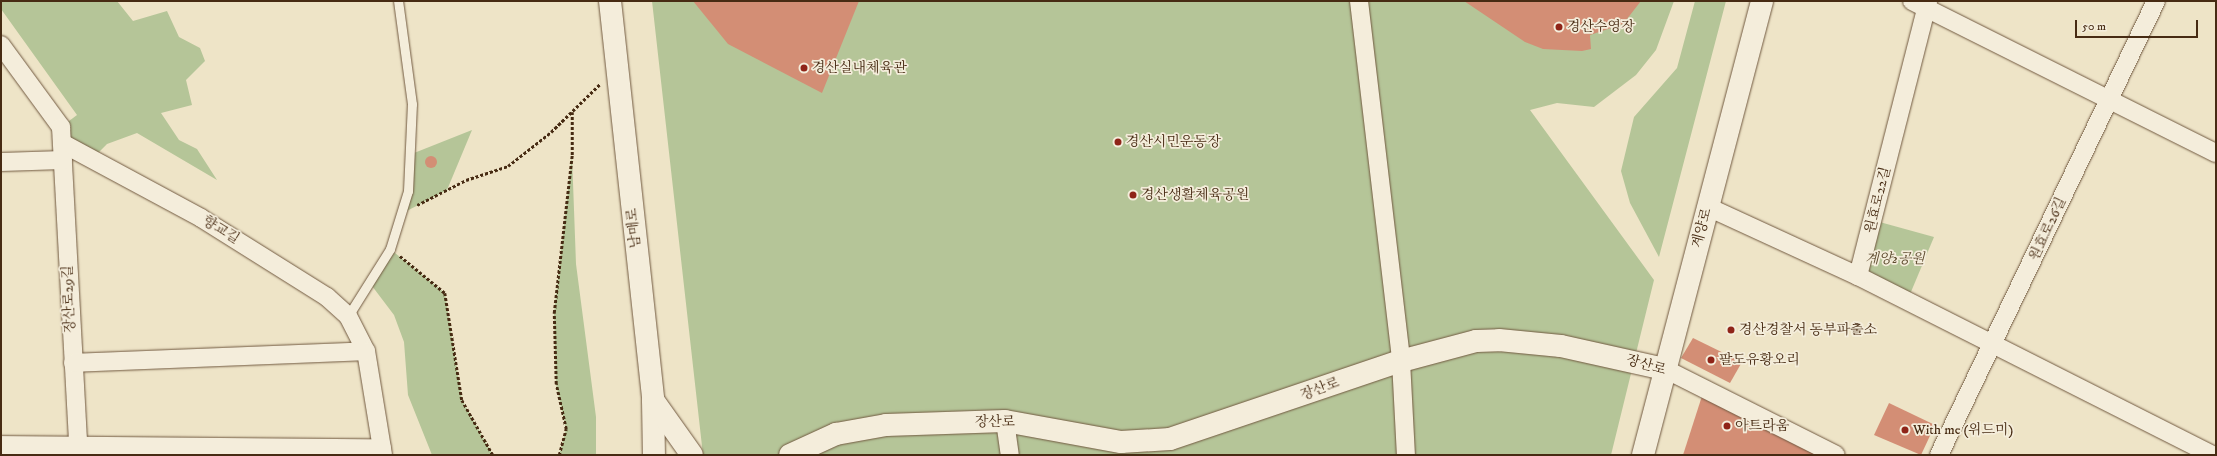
<!DOCTYPE html>
<meta charset="utf-8">
<style>
body{margin:0}
#map{position:relative;width:2217px;height:456px;overflow:hidden;background:#eee4c7;font-family:"IM FELL DW Pica","Noto Serif KR",serif}
div>[style]{position:absolute}
.green>*{inset:0;background:#b5c598}
.building>*{inset:0;background:#d38e75}
.round{border-radius:50%}
.path>*{height:2.5px;margin-top:-1.25px;transform-origin:0;background:repeating-linear-gradient(90deg,#472b13 0 3px,transparent 0 5px)}
.roads{filter:drop-shadow(0 0 1px #715940) drop-shadow(0 0 1px #715940)}
.service>*{height:9px;margin:-4.5px;padding:0 4.5px;transform-origin:4.5px;border-radius:4.5px;background:#f4eddb}
.minor>*{height:18px;margin:-9px;padding:0 9px;transform-origin:9px;border-radius:9px;background:#f4eddb}
.tertiary>*{height:22px;margin:-11px;padding:0 11px;transform-origin:11px;border-radius:11px;background:#f4eddb}
.dots>*{width:11px;height:11px;translate:-50% -50%;box-sizing:border-box;border:2px solid #f4eddb;border-radius:50%}
span{translate:-50% -50%;white-space:nowrap;text-align:center;line-height:1.15;-webkit-text-stroke:3.5px #f4eddb;paint-order:stroke}
.poi-label{font-size:14px;color:#472b13}
.left{translate:0 -50%;text-align:left}
.street-label{font-size:14px;color:#472b13}
.park-label{font-size:14px;color:#5d4a2e;font-style:italic}
.frame{position:absolute;inset:0;border:2px solid #472b13;pointer-events:none}
.scale{position:absolute;left:2075px;top:20px;width:123px;height:18px;box-sizing:border-box;border:2px solid #472b13;border-top:0;padding-left:5px;font-size:12px;line-height:14px;white-space:nowrap;color:#472b13;-webkit-text-stroke:3px #f4eddb;paint-order:stroke}
</style>
<div id="map">
<div class="green">
<div style="clip-path:polygon(1px 1px,117px 1px,133px 21px,167px 11px,179px 37px,200px 48px,205px 61px,186px 80px,192px 105px,161px 113px,179px 140px,197px 149px,217px 180px,137px 133px,107px 144px,92px 159px,62px 143px,61px 127px,77px 115px,1px 9px)"></div>
<div style="clip-path:polygon(652px 1px,1674px 1px,1656px 50px,1636px 75px,1594px 107px,1557px 103px,1530px 110px,1654px 280px,1611px 455px,703px 455px)"></div>
<div style="clip-path:polygon(1695px 1px,1726px 1px,1659px 257px,1630px 203px,1621px 171px,1634px 117px,1677px 68px)"></div>
<div style="clip-path:polygon(472px 130px,447px 190px,401px 214px,409px 155px)"></div>
<div style="clip-path:polygon(572px 155px,576px 264px,596px 417px,596px 455px,559px 455px,566px 429px,556px 384px,554px 313px)"></div>
<div style="clip-path:polygon(1876px 221px,1934px 237px,1908px 299px,1862px 275px)"></div>
<div style="clip-path:polygon(390px 249px,445px 293px,462px 400px,493px 455px,432px 455px,408px 395px,404px 342px,394px 315px,369px 282px)"></div>
</div>
<div class="building">
<div style="clip-path:polygon(693px 1px,859px 1px,822px 93px,728px 44px)"></div>
<div style="clip-path:polygon(1464px 1px,1641px 1px,1623px 24px,1590px 35px,1591px 49px,1582px 51px,1543px 49px,1525px 42px)"></div>
<div class="round" style="left:425px;top:156px;width:12px;height:12px"></div>
<div style="clip-path:polygon(1693px 338px,1742px 362px,1730px 383px,1681px 358px)"></div>
<div style="clip-path:polygon(1702px 396px,1819px 455px,1683px 455px)"></div>
<div style="clip-path:polygon(1889px 403px,1935px 425px,1921px 455px,1874px 435px)"></div>
</div>
<div class="path">
<div style="left:417px;top:205px;width:55px;rotate:-27deg"></div>
<div style="left:466px;top:180px;width:44px;rotate:-18.4deg"></div>
<div style="left:508px;top:166px;width:55px;rotate:-38.3deg"></div>
<div style="left:551px;top:132px;width:69px;rotate:-44.4deg"></div>
<div style="left:400px;top:256px;width:58px;rotate:39.4deg"></div>
<div style="left:445px;top:293px;width:108px;rotate:81deg"></div>
<div style="left:462px;top:400px;width:63px;rotate:60.6deg"></div>
<div style="left:559px;top:455px;width:27px;rotate:-75deg"></div>
<div style="left:566px;top:429px;width:46px;rotate:-102.5deg"></div>
<div style="left:556px;top:384px;width:71px;rotate:-91.6deg"></div>
<div style="left:554px;top:313px;width:159px;rotate:-83.5deg"></div>
<div style="left:572px;top:155px;width:43px;rotate:-90deg"></div>
</div>
<div class="roads">
<div class="service">
<div style="left:348px;top:316px;width:79px;rotate:-57.9deg"></div>
<div style="left:390px;top:249px;width:61px;rotate:-72.8deg"></div>
<div style="left:408px;top:191px;width:87px;rotate:-87.4deg"></div>
<div style="left:412px;top:104px;width:104px;rotate:-97.7deg"></div>
</div>
<div class="minor">
<div style="left:1359px;top:1px;width:362px;rotate:83.3deg"></div>
<div style="left:1401px;top:361px;width:94px;rotate:87deg"></div>
<div style="left:1912px;top:1px;width:340px;rotate:26.6deg"></div>
<div style="left:1px;top:45px;width:102px;rotate:53.8deg"></div>
<div style="left:61px;top:127px;width:328px;rotate:86.9deg"></div>
<div style="left:62px;top:143px;width:158px;rotate:28.3deg"></div>
<div style="left:201px;top:218px;width:149px;rotate:32.1deg"></div>
<div style="left:327px;top:297px;width:28px;rotate:42deg"></div>
<div style="left:348px;top:316px;width:39px;rotate:63deg"></div>
<div style="left:366px;top:351px;width:105px;rotate:80.7deg"></div>
<div style="left:1px;top:162px;width:62px;rotate:-1.8deg"></div>
<div style="left:1708px;top:207px;width:165px;rotate:24.7deg"></div>
<div style="left:1858px;top:276px;width:397px;rotate:26.8deg"></div>
<div style="left:1858px;top:276px;width:284px;rotate:-75.7deg"></div>
<div style="left:73px;top:363px;width:293px;rotate:-2.3deg"></div>
<div style="left:1665px;top:369px;width:191px;rotate:26.7deg"></div>
<div style="left:1005px;top:421px;width:34px;rotate:82deg"></div>
<div style="left:1px;top:445px;width:381px;rotate:0.5deg"></div>
<div style="left:1939px;top:455px;width:503px;rotate:-64.45deg"></div>
</div>
<div class="tertiary">
<div style="left:610px;top:1px;width:401px;rotate:83.8deg"></div>
<div style="left:653px;top:400px;width:55px;rotate:89deg"></div>
<div style="left:653px;top:400px;width:67px;rotate:54.7deg"></div>
<div style="left:790px;top:455px;width:51px;rotate:-24.5deg"></div>
<div style="left:836px;top:434px;width:51px;rotate:-10.2deg"></div>
<div style="left:886px;top:425px;width:119px;rotate:-1.9deg"></div>
<div style="left:1005px;top:421px;width:118px;rotate:10.3deg"></div>
<div style="left:1121px;top:442px;width:49px;rotate:-3.5deg"></div>
<div style="left:1170px;top:439px;width:244px;rotate:-18.7deg"></div>
<div style="left:1401px;top:361px;width:78px;rotate:-14.9deg"></div>
<div style="left:1476px;top:341px;width:23px;rotate:-2deg"></div>
<div style="left:1499px;top:340px;width:62px;rotate:5.5deg"></div>
<div style="left:1561px;top:346px;width:107px;rotate:12.5deg"></div>
<div style="left:1643px;top:455px;width:469px;rotate:-75.3deg"></div>
</div>
</div>
<div class="dots">
<div style="left:1559px;top:27px;background:#8f2418"></div>
<div style="left:804px;top:68px;background:#8f2418"></div>
<div style="left:1118px;top:142px;background:#8f2418"></div>
<div style="left:1133px;top:195px;background:#8f2418"></div>
<div style="left:1731px;top:330px;background:#8f2418"></div>
<div style="left:1711px;top:360px;background:#8f2418"></div>
<div style="left:1727px;top:426px;background:#8f2418"></div>
<div style="left:1905px;top:430px;background:#8f2418"></div>
</div>
<div class="poi-label">
<span class="left" style="left:1567px;top:27px">경산수영장</span>
<span class="left" style="left:812px;top:68px">경산실내체육관</span>
<span class="left" style="left:1126px;top:142px">경산시민운동장</span>
<span class="left" style="left:1141px;top:195px">경산생활체육공원</span>
<span class="left" style="left:1739px;top:330px">경산경찰서 동부파출소</span>
<span class="left" style="left:1719px;top:360px">팔도유황오리</span>
<span class="left" style="left:1735px;top:426px">아트라움</span>
<span class="left" style="left:1913px;top:430px">With me (위드미)</span>
</div>
<div class="street-label">
<span style="left:1878px;top:200px;rotate:-76deg">원효로22길</span>
<span style="left:634px;top:228px;rotate:-96deg">남매로</span>
<span style="left:1702px;top:228px;rotate:-75deg">계양로</span>
<span style="left:2048px;top:229px;rotate:-65deg">원효로26길</span>
<span style="left:221px;top:230px;rotate:32deg">향교길</span>
<span style="left:69px;top:299px;rotate:-92deg">장산로29길</span>
<span style="left:1646px;top:365px;rotate:16deg">장산로</span>
<span style="left:1320px;top:389px;rotate:-20deg">장산로</span>
<span style="left:995px;top:422px">장산로</span>
</div>
<div class="park-label">
<span style="left:1895px;top:259px">계양2공원</span>
</div>
<div class="frame"></div>
<div class="scale">50 m</div>
</div>
